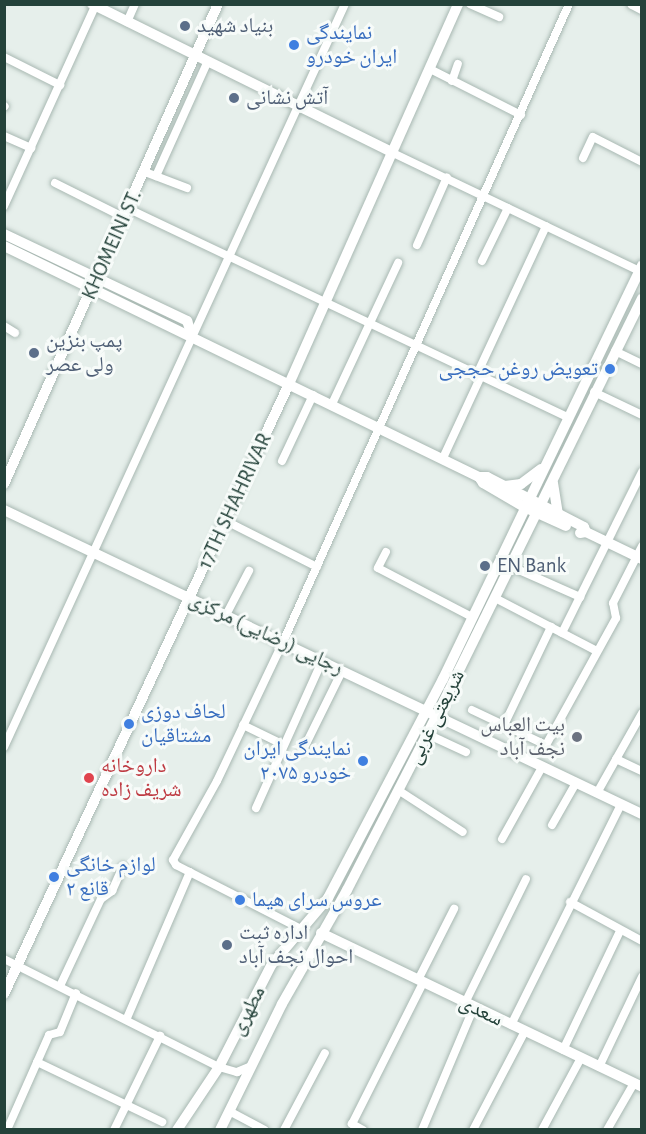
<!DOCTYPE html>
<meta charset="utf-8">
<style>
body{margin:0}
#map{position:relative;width:646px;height:1134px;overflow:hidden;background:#e6efeb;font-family:"Alegreya Sans","Noto Naskh Arabic",sans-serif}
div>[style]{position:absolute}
.roads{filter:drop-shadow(0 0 2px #a8b8b2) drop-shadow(0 0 2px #a8b8b2)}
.street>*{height:8px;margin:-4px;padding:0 4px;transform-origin:4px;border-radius:4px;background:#fff}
.secondary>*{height:10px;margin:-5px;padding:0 5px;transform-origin:5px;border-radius:5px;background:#fff}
.dots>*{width:16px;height:16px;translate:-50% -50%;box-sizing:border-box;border:3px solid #f7fbf9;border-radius:50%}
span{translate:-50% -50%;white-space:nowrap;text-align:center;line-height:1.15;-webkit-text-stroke:6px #f7fbf9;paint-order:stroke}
.service-label{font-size:21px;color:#4e5e75}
.left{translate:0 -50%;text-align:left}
.shop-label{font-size:21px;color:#366cbe}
.right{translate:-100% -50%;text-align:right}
.street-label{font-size:21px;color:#24423a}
.worship-label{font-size:21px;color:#5b616d}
.health-label{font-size:21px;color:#be3a42}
.frame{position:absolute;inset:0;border:6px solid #24423a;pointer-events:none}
</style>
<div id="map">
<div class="roads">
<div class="street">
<div style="left:470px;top:4px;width:32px;rotate:24deg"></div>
<div style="left:127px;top:22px;width:20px;rotate:-66deg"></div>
<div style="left:4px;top:57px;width:63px;rotate:26.6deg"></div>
<div style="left:430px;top:69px;width:102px;rotate:26.8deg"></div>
<div style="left:452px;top:81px;width:18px;rotate:-71deg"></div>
<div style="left:4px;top:107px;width:1px;rotate:-45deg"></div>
<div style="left:4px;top:136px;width:30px;rotate:24deg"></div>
<div style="left:393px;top:153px;width:273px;rotate:25.6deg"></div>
<div style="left:583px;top:158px;width:23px;rotate:-65deg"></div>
<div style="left:593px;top:137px;width:55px;rotate:27deg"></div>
<div style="left:145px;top:172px;width:45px;rotate:20.9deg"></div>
<div style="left:156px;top:176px;width:126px;rotate:-65.7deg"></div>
<div style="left:55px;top:183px;width:78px;rotate:26.6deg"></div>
<div style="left:4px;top:206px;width:222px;rotate:-65.5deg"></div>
<div style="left:129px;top:209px;width:486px;rotate:25.4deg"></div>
<div style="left:417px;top:245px;width:74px;rotate:-66.2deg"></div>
<div style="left:482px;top:261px;width:59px;rotate:-63.9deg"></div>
<div style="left:4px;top:326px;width:13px;rotate:32deg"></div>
<div style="left:615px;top:351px;width:30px;rotate:26deg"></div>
<div style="left:478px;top:372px;width:161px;rotate:-65deg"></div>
<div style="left:594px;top:392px;width:53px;rotate:25.6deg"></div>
<div style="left:332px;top:404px;width:156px;rotate:-64.9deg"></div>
<div style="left:443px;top:458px;width:93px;rotate:-65.1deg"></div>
<div style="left:282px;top:461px;width:73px;rotate:-64.8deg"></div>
<div style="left:226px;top:521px;width:102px;rotate:26.8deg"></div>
<div style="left:386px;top:552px;width:18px;rotate:117deg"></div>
<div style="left:378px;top:568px;width:106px;rotate:27.5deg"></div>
<div style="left:510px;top:566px;width:77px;rotate:23.9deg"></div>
<div style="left:495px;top:598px;width:115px;rotate:27.5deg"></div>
<div style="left:226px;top:615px;width:50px;rotate:-62.4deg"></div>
<div style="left:562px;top:633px;width:180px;rotate:-63.6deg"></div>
<div style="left:472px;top:710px;width:82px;rotate:25.3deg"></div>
<div style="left:546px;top:745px;width:145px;rotate:-61.1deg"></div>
<div style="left:616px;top:618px;width:15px;rotate:-101deg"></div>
<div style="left:613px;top:603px;width:64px;rotate:-63deg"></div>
<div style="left:243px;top:725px;width:43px;rotate:26deg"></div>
<div style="left:504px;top:725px;width:109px;rotate:-64.4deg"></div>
<div style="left:427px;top:734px;width:43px;rotate:24.8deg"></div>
<div style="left:4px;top:747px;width:818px;rotate:-65.35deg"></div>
<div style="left:303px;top:750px;width:88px;rotate:-63.7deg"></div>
<div style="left:616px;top:759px;width:29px;rotate:25deg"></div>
<div style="left:398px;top:790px;width:77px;rotate:32.9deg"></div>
<div style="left:597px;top:793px;width:92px;rotate:-60.6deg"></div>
<div style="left:256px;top:808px;width:161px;rotate:-65.8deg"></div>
<div style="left:552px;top:825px;width:48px;rotate:-60.3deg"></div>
<div style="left:502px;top:839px;width:82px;rotate:-60.9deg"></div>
<div style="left:570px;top:902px;width:82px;rotate:28.4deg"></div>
<div style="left:301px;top:929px;width:140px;rotate:-152.9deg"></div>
<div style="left:176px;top:865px;width:6px;rotate:-121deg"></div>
<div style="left:173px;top:860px;width:90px;rotate:-60.9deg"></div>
<div style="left:217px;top:781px;width:154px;rotate:-64.6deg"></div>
<div style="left:283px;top:642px;width:699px;rotate:-65.85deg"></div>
<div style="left:4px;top:959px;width:241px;rotate:26.7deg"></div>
<div style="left:219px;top:1067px;width:19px;rotate:16deg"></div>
<div style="left:237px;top:1072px;width:15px;rotate:-23deg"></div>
<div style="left:418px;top:980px;width:80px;rotate:-63.1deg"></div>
<div style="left:60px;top:986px;width:96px;rotate:-64.8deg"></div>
<div style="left:101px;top:899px;width:14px;rotate:-36deg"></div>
<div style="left:112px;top:891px;width:27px;rotate:-66deg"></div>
<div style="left:465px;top:1003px;width:138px;rotate:-63.8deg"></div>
<div style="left:127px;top:1018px;width:159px;rotate:-66.7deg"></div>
<div style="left:511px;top:1025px;width:247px;rotate:-63.5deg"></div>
<div style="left:563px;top:1050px;width:132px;rotate:-64.4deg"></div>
<div style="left:37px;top:1062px;width:139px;rotate:25.6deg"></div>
<div style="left:599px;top:1067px;width:100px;rotate:-64.5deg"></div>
<div style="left:229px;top:1111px;width:40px;rotate:28deg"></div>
<div style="left:7px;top:1130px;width:104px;rotate:-66.1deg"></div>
<div style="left:49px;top:1035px;width:11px;rotate:-15deg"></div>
<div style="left:60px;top:1032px;width:42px;rotate:-67.7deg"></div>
<div style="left:114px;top:1130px;width:105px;rotate:-63.9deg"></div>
<div style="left:284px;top:1130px;width:87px;rotate:-62deg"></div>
<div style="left:363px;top:1130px;width:13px;rotate:-151deg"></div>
<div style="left:352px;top:1124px;width:158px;rotate:-63.3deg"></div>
<div style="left:422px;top:1130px;width:134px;rotate:-67.1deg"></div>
<div style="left:473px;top:1130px;width:112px;rotate:-62.3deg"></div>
<div style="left:542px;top:1130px;width:82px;rotate:-61.6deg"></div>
<div style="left:607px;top:1130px;width:54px;rotate:-60.1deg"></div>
</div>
<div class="secondary">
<div style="left:92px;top:4px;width:336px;rotate:26.3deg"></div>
<div style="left:632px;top:4px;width:11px;rotate:27deg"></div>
<div style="left:4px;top:234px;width:203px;rotate:25.4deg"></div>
<div style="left:187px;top:321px;width:15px;rotate:70deg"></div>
<div style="left:4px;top:246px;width:528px;rotate:25.93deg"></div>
<div style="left:479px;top:477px;width:8px"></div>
<div style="left:487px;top:477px;width:109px;rotate:27.3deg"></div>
<div style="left:584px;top:527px;width:5px;rotate:68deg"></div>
<div style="left:479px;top:477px;width:7px;rotate:56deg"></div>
<div style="left:483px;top:483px;width:48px;rotate:30.3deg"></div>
<div style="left:524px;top:507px;width:46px;rotate:24.3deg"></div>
<div style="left:553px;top:483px;width:32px;rotate:81deg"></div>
<div style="left:4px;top:484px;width:526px;rotate:-65.97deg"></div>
<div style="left:505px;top:486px;width:16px;rotate:-7deg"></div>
<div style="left:521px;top:484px;width:25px;rotate:-37deg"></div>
<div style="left:4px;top:510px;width:707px;rotate:25.48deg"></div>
<div style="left:580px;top:533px;width:6px;rotate:-9deg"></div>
<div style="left:586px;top:532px;width:62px;rotate:25.7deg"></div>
<div style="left:321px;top:933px;width:356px;rotate:25.6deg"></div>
<div style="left:4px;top:994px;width:673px;rotate:-64.96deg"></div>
<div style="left:289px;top:384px;width:416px;rotate:-66deg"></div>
<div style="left:177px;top:1130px;width:76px;rotate:-56.3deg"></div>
<div style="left:219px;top:1067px;width:116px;rotate:-62.8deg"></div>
<div style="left:272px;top:964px;width:87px;rotate:-49.7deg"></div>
<div style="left:328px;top:898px;width:247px;rotate:-62.3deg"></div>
<div style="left:443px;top:679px;width:459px;rotate:-64.3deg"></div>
<div style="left:220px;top:1130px;width:140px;rotate:-63.8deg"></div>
<div style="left:282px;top:1004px;width:131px;rotate:-60.3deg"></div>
<div style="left:347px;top:890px;width:197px;rotate:-62.8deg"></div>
<div style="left:437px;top:715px;width:464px;rotate:-63.8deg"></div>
</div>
</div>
<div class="dots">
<div style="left:185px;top:26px;background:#5c6f8a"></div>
<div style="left:294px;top:45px;background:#3f7fe0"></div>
<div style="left:234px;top:98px;background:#5c6f8a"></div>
<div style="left:34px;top:353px;background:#5c6f8a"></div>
<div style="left:610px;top:369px;background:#3f7fe0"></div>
<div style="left:485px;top:566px;background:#5c6f8a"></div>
<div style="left:129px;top:724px;background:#3f7fe0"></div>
<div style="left:577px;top:737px;background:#6b7280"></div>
<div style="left:363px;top:761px;background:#3f7fe0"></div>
<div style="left:89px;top:778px;background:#e0444e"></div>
<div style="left:54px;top:877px;background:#3f7fe0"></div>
<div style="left:240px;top:900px;background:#3f7fe0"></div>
<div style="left:227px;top:945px;background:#5c6f8a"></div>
</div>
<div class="service-label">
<span class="left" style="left:197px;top:26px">بنیاد شهید</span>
<span class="left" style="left:246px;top:98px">آتش نشانی</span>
<span class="left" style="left:46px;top:353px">پمپ بنزین<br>ولی عصر</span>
<span class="left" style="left:497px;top:566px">EN Bank</span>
<span class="left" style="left:239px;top:945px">اداره ثبت<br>احوال نجف آباد</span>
</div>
<div class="shop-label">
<span class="left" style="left:306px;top:45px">نمایندگی<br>ایران خودرو</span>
<span class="right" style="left:598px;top:369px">تعویض روغن حججی</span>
<span class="left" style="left:141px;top:724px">لحاف دوزی<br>مشتاقیان</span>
<span class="right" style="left:351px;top:761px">نمایندگی ایران<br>خودرو ۲۰۷۵</span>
<span class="left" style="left:66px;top:877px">لوازم خانگی<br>قانع ۲</span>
<span class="left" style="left:252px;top:900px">عروس سرای هیما</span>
</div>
<div class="street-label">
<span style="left:112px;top:245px;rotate:-66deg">KHOMEINI ST.</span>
<span style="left:235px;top:501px;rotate:-65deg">17TH SHAHRIVAR</span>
<span style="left:266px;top:634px;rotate:25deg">رجایی (رضایی) مرکزی</span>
<span style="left:436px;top:717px;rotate:-63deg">شریعتی غربی</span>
<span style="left:248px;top:1011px;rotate:-63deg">مطهری</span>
<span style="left:481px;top:1011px;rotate:26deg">سعدی</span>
</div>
<div class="worship-label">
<span class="right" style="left:565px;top:737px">بیت العباس<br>نجف آباد</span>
</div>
<div class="health-label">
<span class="left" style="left:101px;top:778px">داروخانه<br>شریف زاده</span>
</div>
<div class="frame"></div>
</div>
